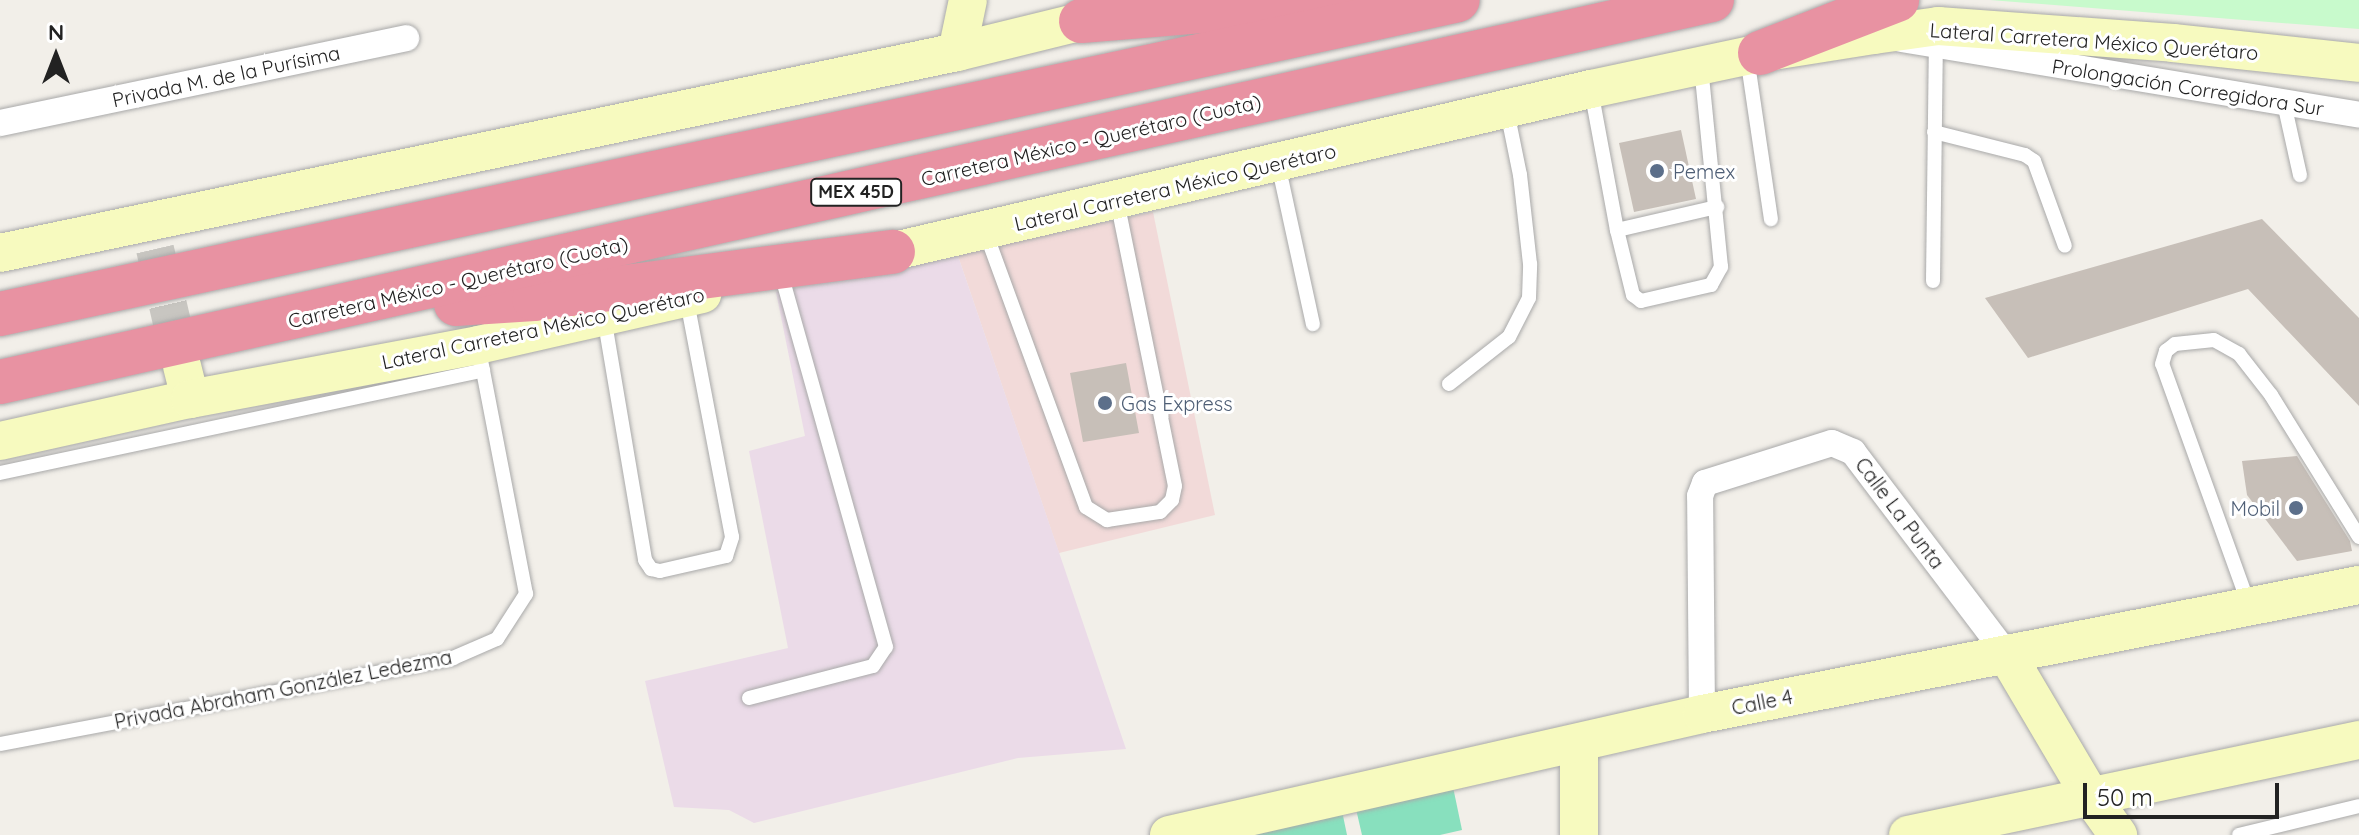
<!DOCTYPE html>
<meta charset="utf-8">
<style>
body{margin:0}
#map{position:relative;width:2359px;height:835px;overflow:hidden;background:#f2efe9;font-family:Quicksand,sans-serif}
div>[style]{position:absolute}
.commercial>*{inset:0;background:#f2dad9}
.industrial>*{inset:0;background:#ebdbe8}
.park>*{inset:0;background:#c8facc}
.pitch>*{inset:0;background:#88e0be}
.building>*{inset:0;background:#c7bfb8}
.secondary-tunnel>*{height:38px;margin-top:-19px;transform-origin:0;background:repeating-linear-gradient(90deg,#c8c6c1 0 38px,transparent 0 57px)}
.roads{filter:drop-shadow(0 0 2px #a9a9a9) drop-shadow(0 0 2px #a9a9a9)}
.lane>*{height:14px;margin:-7px;padding:0 7px;transform-origin:7px;border-radius:7px;background:#fff}
.street>*{height:26px;margin:-13px;padding:0 13px;transform-origin:13px;border-radius:13px;background:#fff}
.secondary>*{height:38px;margin:-19px;padding:0 19px;transform-origin:19px;border-radius:19px;background:#f7fabf}
.highway>*{height:44px;margin:-22px;padding:0 22px;transform-origin:22px;border-radius:22px;background:#e892a2}
.dots>*{width:22px;height:22px;translate:-50% -50%;box-sizing:border-box;border:4px solid #fff;border-radius:50%}
span{translate:-50% -50%;white-space:nowrap;text-align:center;line-height:1.15;-webkit-text-stroke:6px #fff;paint-order:stroke}
.shield-label span{padding:2px 6px;background:#fff;border:2px solid;border-radius:6px;-webkit-text-stroke-width:0}
.shield-label{font-size:18px;color:#222;font-weight:700}
.street-label{font-size:20px;color:#222}
.service-label{font-size:20px;color:#4e5e75}
.left{translate:0 -50%;text-align:left}
.right{translate:-100% -50%;text-align:right}
.north{position:absolute;left:16px;top:16px;width:80px;height:80px;-webkit-text-stroke:6px #fff;paint-order:stroke;rotate:0deg;font-size:22px;font-weight:700;line-height:32px;text-align:center;color:#222}
.north::after{content:'';display:block;margin:auto;width:28px;height:36px;background:#222;clip-path:polygon(50% 0,100% 100%,50% 72%,0 100%)}
.scale{position:absolute;left:2083px;top:783px;width:196px;height:36px;box-sizing:border-box;border:4px solid #222;border-top:0;padding-left:10px;font-size:24px;line-height:28px;white-space:nowrap;color:#222;-webkit-text-stroke:6px #fff;paint-order:stroke}
</style>
<div id="map">
<div class="commercial">
<div style="clip-path:polygon(1153px 212px,1215px 515px,1059px 553px,957px 253px)"></div>
</div>
<div class="industrial">
<div style="clip-path:polygon(957px 253px,1126px 749px,1018px 758px,754px 823px,729px 810px,674px 807px,645px 681px,788px 648px,749px 451px,805px 436px,776px 292px)"></div>
</div>
<div class="park">
<div style="clip-path:polygon(1990px 0,2359px 0,2359px 29px)"></div>
</div>
<div class="pitch">
<div style="clip-path:polygon(1453px 787px,1462px 830px,1440px 835px,1362px 835px,1356px 809px)"></div>
<div style="clip-path:polygon(1342px 811px,1347px 835px,1256px 835px,1255px 831px)"></div>
</div>
<div class="building">
<div style="clip-path:polygon(1681px 130px,1696px 199px,1634px 212px,1619px 143px)"></div>
<div style="clip-path:polygon(2262px 219px,2359px 318px,2359px 406px,2248px 289px,2028px 358px,1985px 298px)"></div>
<div style="clip-path:polygon(1126px 363px,1139px 433px,1083px 442px,1070px 373px)"></div>
<div style="clip-path:polygon(2297px 456px,2350px 541px,2352px 551px,2297px 561px,2247px 495px,2242px 461px)"></div>
</div>
<div class="secondary-tunnel">
<div style="left:155px;top:249px;width:120px;rotate:77deg"></div>
</div>
<div class="roads">
<div class="lane">
<div style="left:1747px;top:57px;width:164px;rotate:81.6deg"></div>
<div style="left:1591px;top:90px;width:142px;rotate:79.5deg"></div>
<div style="left:1617px;top:230px;width:67px;rotate:76.2deg"></div>
<div style="left:1633px;top:295px;width:10px;rotate:37deg"></div>
<div style="left:1641px;top:301px;width:72px;rotate:-12.9deg"></div>
<div style="left:1711px;top:285px;width:21px;rotate:-61deg"></div>
<div style="left:1721px;top:267px;width:202px;rotate:-95.7deg"></div>
<div style="left:2284px;top:103px;width:74px;rotate:77.5deg"></div>
<div style="left:1934px;top:132px;width:94px;rotate:14.2deg"></div>
<div style="left:2025px;top:155px;width:11px;rotate:34deg"></div>
<div style="left:2034px;top:161px;width:90px;rotate:70deg"></div>
<div style="left:1278px;top:164px;width:164px;rotate:77.7deg"></div>
<div style="left:1617px;top:230px;width:103px;rotate:-13deg"></div>
<div style="left:985px;top:231px;width:294px;rotate:69.9deg"></div>
<div style="left:1086px;top:507px;width:25px;rotate:32deg"></div>
<div style="left:1107px;top:520px;width:54px;rotate:-8.6deg"></div>
<div style="left:1160px;top:512px;width:17px;rotate:-45deg"></div>
<div style="left:1172px;top:500px;width:14px;rotate:-78deg"></div>
<div style="left:1175px;top:486px;width:291px;rotate:-101.5deg"></div>
<div style="left:1933px;top:281px;width:236px;rotate:-89.3deg"></div>
<div style="left:604px;top:317px;width:246px;rotate:80.4deg"></div>
<div style="left:645px;top:560px;width:11px;rotate:56deg"></div>
<div style="left:651px;top:569px;width:9px;rotate:13deg"></div>
<div style="left:660px;top:571px;width:68px;rotate:-12.8deg"></div>
<div style="left:726px;top:556px;width:20px;rotate:-72deg"></div>
<div style="left:732px;top:537px;width:241px;rotate:-100.8deg"></div>
<div style="left:1449px;top:384px;width:76px;rotate:-38.1deg"></div>
<div style="left:1509px;top:337px;width:44px;rotate:-62.9deg"></div>
<div style="left:1529px;top:298px;width:34px;rotate:-88deg"></div>
<div style="left:1530px;top:264px;width:90px;rotate:-96.4deg"></div>
<div style="left:1520px;top:175px;width:65px;rotate:-101.5deg"></div>
<div style="left:0;top:473px;width:494px;rotate:-12deg"></div>
<div style="left:2249px;top:605px;width:256px;rotate:-109.8deg"></div>
<div style="left:2162px;top:364px;width:14px;rotate:-73deg"></div>
<div style="left:2166px;top:351px;width:11px;rotate:-38deg"></div>
<div style="left:2175px;top:344px;width:39px;rotate:-6deg"></div>
<div style="left:2214px;top:340px;width:29px;rotate:29deg"></div>
<div style="left:2239px;top:354px;width:52px;rotate:52deg"></div>
<div style="left:2271px;top:395px;width:167px;rotate:58.2deg"></div>
<div style="left:749px;top:698px;width:128px;rotate:-14.5deg"></div>
<div style="left:873px;top:666px;width:23px;rotate:-56deg"></div>
<div style="left:886px;top:647px;width:385px;rotate:-105.7deg"></div>
<div style="left:0;top:744px;width:461px;rotate:-10.7deg"></div>
<div style="left:453px;top:658px;width:48px;rotate:-23.4deg"></div>
<div style="left:497px;top:639px;width:54px;rotate:-57.2deg"></div>
<div style="left:526px;top:594px;width:254px;rotate:-100.9deg"></div>
<div style="left:2239px;top:835px;width:123px;rotate:-13.6deg"></div>
</div>
<div class="street">
<div style="left:1902px;top:39px;width:463px;rotate:9.4deg"></div>
<div style="left:0;top:123px;width:415px;rotate:-11.8deg"></div>
<div style="left:1702px;top:714px;width:218px;rotate:-90.5deg"></div>
<div style="left:1700px;top:496px;width:14px;rotate:-69deg"></div>
<div style="left:1705px;top:483px;width:133px;rotate:-17.5deg"></div>
<div style="left:1832px;top:443px;width:23px;rotate:23deg"></div>
<div style="left:1853px;top:452px;width:255px;rotate:52.8deg"></div>
</div>
<div class="secondary">
<div style="left:957px;top:52px;width:53px;rotate:-78.1deg"></div>
<div style="left:0;top:253px;width:978px;rotate:-11.86deg"></div>
<div style="left:957px;top:52px;width:160px;rotate:-13.8deg"></div>
<div style="left:864px;top:258px;width:746px;rotate:-13.09deg"></div>
<div style="left:1591px;top:89px;width:173px;rotate:-12deg"></div>
<div style="left:1760px;top:53px;width:115px;rotate:-9deg"></div>
<div style="left:1874px;top:35px;width:65px;rotate:-8deg"></div>
<div style="left:1938px;top:26px;width:236px;rotate:4.1deg"></div>
<div style="left:2173px;top:43px;width:187px;rotate:6.1deg"></div>
<div style="left:182px;top:366px;width:34px;rotate:76deg"></div>
<div style="left:0;top:441px;width:195px;rotate:-12.5deg"></div>
<div style="left:190px;top:399px;width:293px;rotate:-10.6deg"></div>
<div style="left:478px;top:345px;width:230px;rotate:-12.8deg"></div>
<div style="left:2007px;top:655px;width:165px;rotate:59.4deg"></div>
<div style="left:2091px;top:797px;width:47px;rotate:54.6deg"></div>
<div style="left:1579px;top:745px;width:90px;rotate:90deg"></div>
<div style="left:1169px;top:835px;width:547px;rotate:-12.79deg"></div>
<div style="left:1702px;top:714px;width:670px;rotate:-11.11deg"></div>
<div style="left:1908px;top:835px;width:461px;rotate:-11.9deg"></div>
</div>
<div class="highway">
<div style="left:1081px;top:21px;width:255px;rotate:-4.7deg"></div>
<div style="left:1760px;top:53px;width:147px;rotate:-21.1deg"></div>
<div style="left:456px;top:304px;width:78px;rotate:-3.7deg"></div>
<div style="left:534px;top:299px;width:362px;rotate:-7.5deg"></div>
<div style="left:0;top:314px;width:1491px;rotate:-12.15deg"></div>
<div style="left:0;top:382px;width:1754px;rotate:-12.58deg"></div>
</div>
</div>
<div class="dots">
<div style="left:1657px;top:171px;background:#5c6f8a"></div>
<div style="left:1105px;top:403px;background:#5c6f8a"></div>
<div style="left:2296px;top:508px;background:#5c6f8a"></div>
</div>
<div class="shield-label">
<span style="left:856px;top:192px">MEX 45D</span>
</div>
<div class="street-label">
<span style="left:2094px;top:41px;rotate:4deg">Lateral Carretera México Querétaro</span>
<span style="left:226px;top:76px;rotate:-12deg">Privada M. de la Purísima</span>
<span style="left:2188px;top:87px;rotate:9deg">Prolongación Corregidora Sur</span>
<span style="left:1091px;top:140px;rotate:-13deg">Carretera México - Querétaro (Cuota)</span>
<span style="left:1175px;top:187px;rotate:-13deg">Lateral Carretera México Querétaro</span>
<span style="left:458px;top:282px;rotate:-13deg">Carretera México - Querétaro (Cuota)</span>
<span style="left:543px;top:328px;rotate:-12deg">Lateral Carretera México Querétaro</span>
<span style="left:1900px;top:513px;rotate:53deg">Calle La Punta</span>
<span style="left:283px;top:689px;rotate:-11deg">Privada Abraham González Ledezma</span>
<span style="left:1762px;top:702px;rotate:-11deg">Calle 4</span>
</div>
<div class="service-label">
<span class="left" style="left:1673px;top:171px">Pemex</span>
<span class="left" style="left:1121px;top:403px">Gas Express</span>
<span class="right" style="left:2280px;top:508px">Mobil</span>
</div>
<div class="north">N</div>
<div class="scale">50 m</div>
</div>
